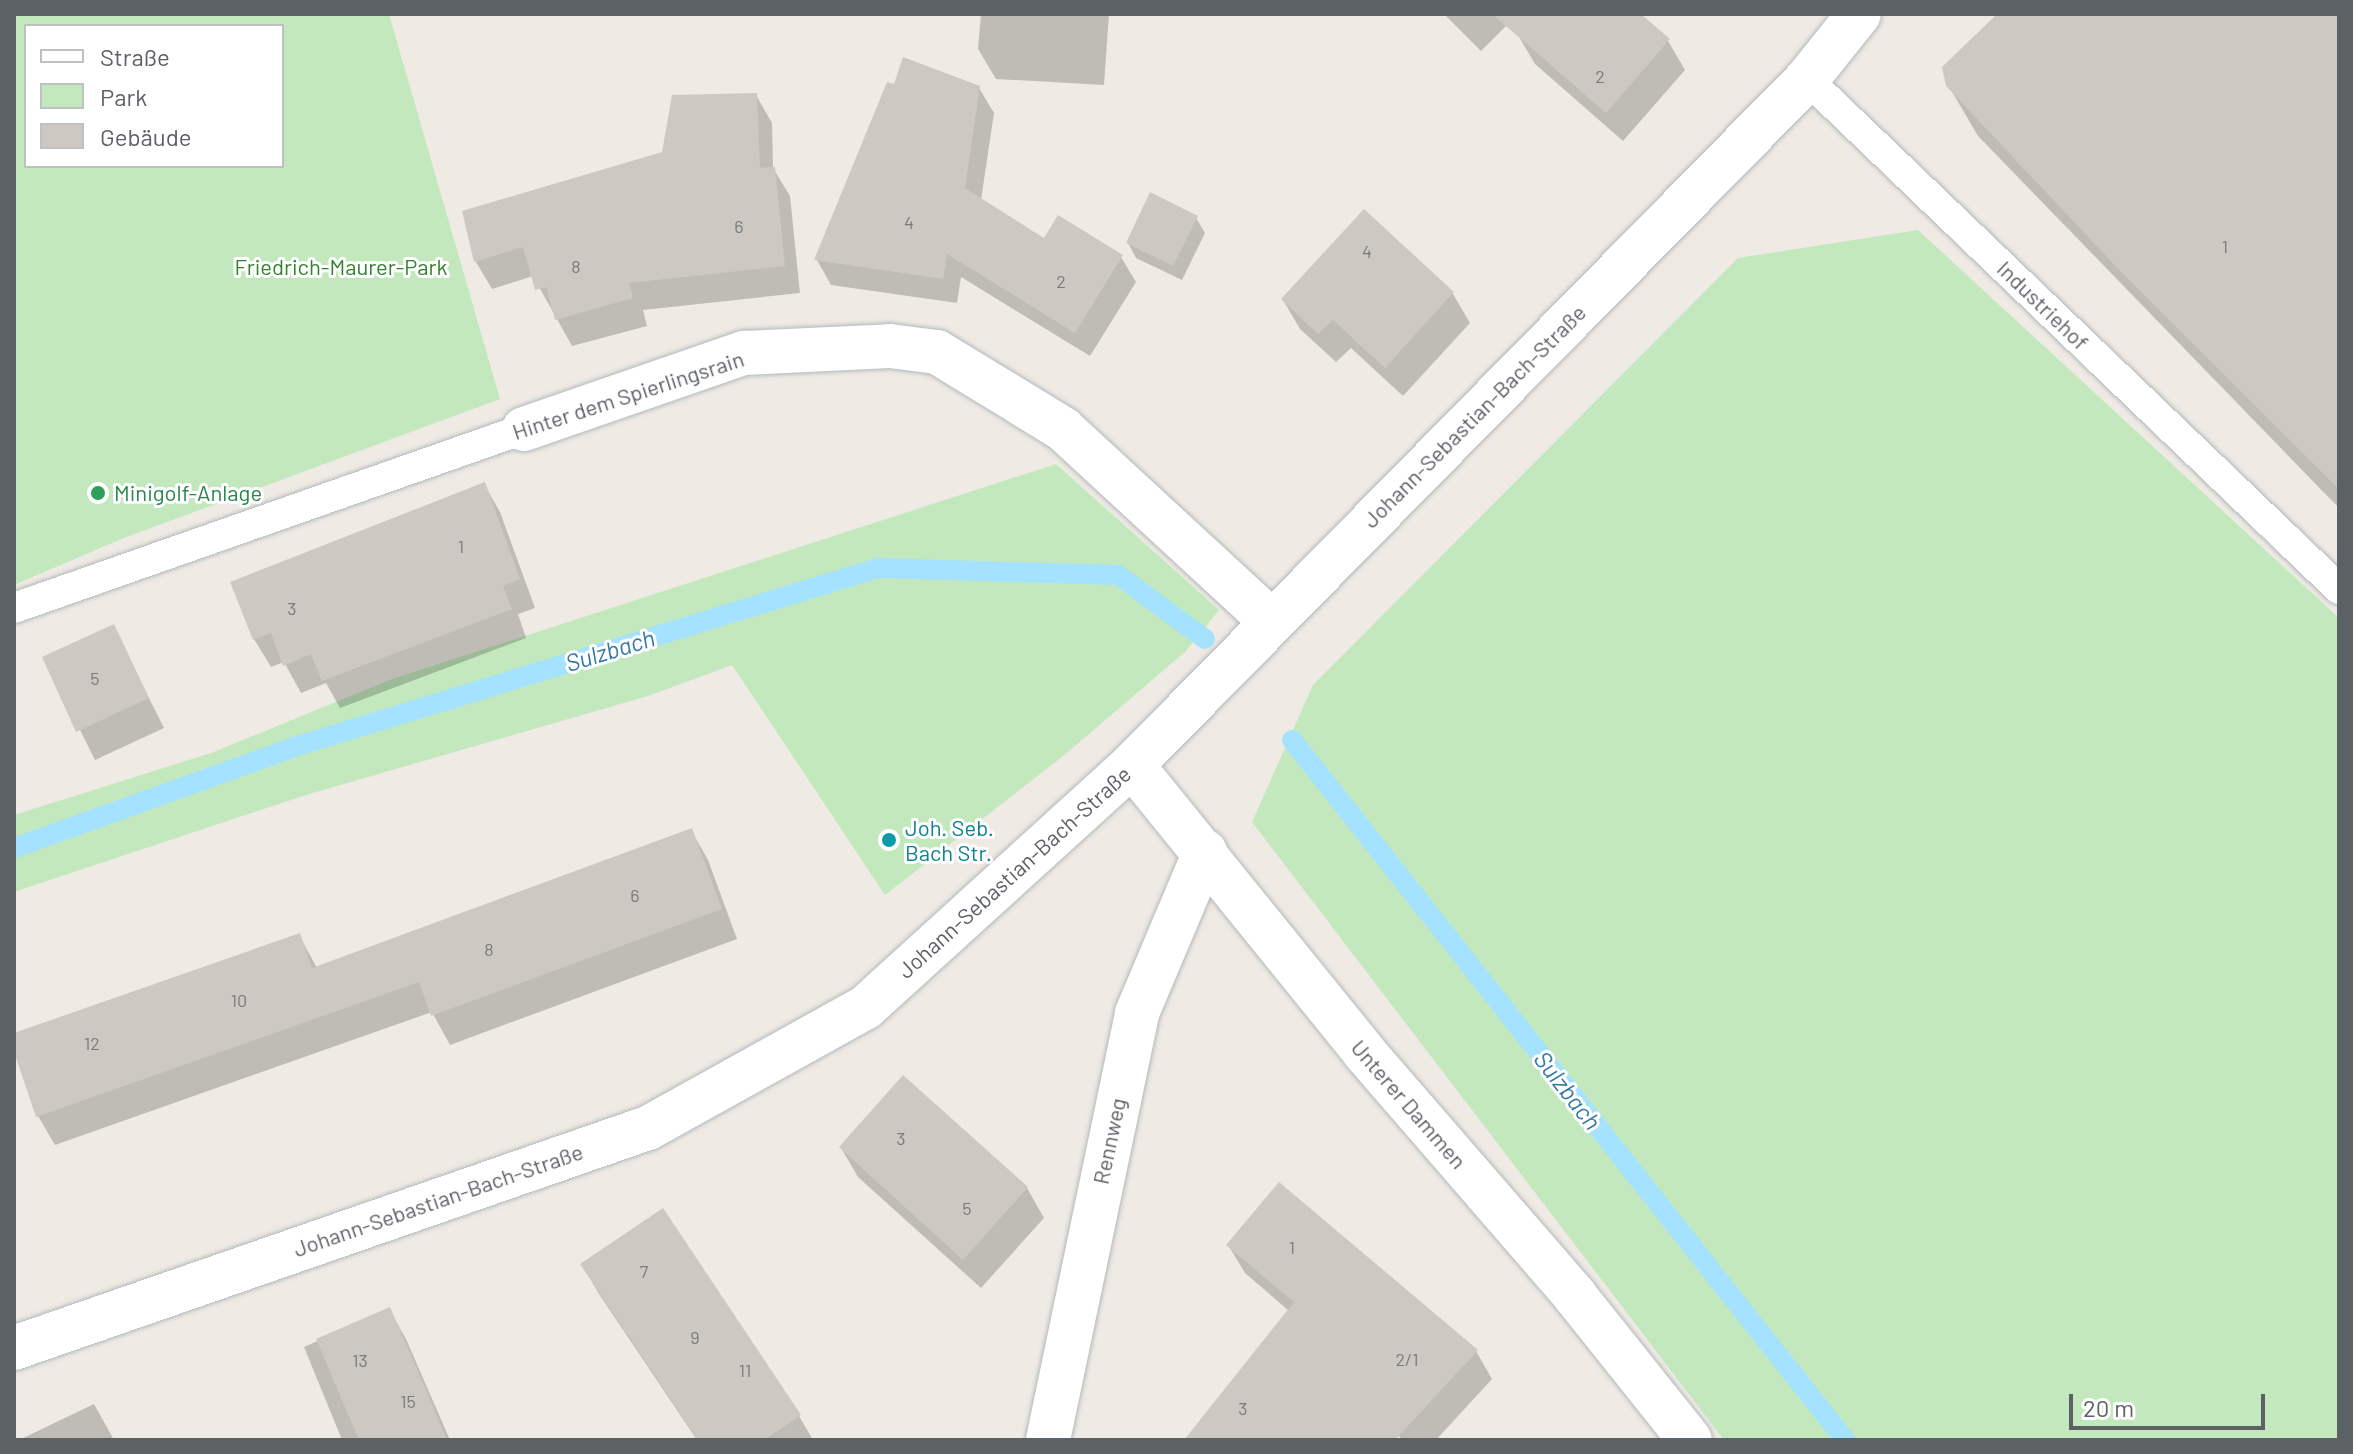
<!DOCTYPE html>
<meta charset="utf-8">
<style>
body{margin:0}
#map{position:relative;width:2353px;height:1454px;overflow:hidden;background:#efebe4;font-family:Barlow,sans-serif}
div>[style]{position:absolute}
.green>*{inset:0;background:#c3e8be}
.shadow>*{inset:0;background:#0003}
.stream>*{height:20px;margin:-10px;padding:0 10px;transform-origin:10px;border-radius:10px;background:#a4e2ff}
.building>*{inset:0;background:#cdc8c2}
.roads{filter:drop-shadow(0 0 2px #b4b8bc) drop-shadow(0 0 2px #b4b8bc)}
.lane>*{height:30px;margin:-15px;padding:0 15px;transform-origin:15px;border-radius:15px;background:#fff}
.street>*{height:44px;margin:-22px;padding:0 22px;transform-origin:22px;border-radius:22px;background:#fff}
.dots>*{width:22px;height:22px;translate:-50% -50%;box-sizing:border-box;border:4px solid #fff;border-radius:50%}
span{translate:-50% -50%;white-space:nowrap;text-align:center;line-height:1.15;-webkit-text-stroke:6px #fff;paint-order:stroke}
.number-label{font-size:18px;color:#787b7c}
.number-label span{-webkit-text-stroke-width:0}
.park-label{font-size:22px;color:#34822f}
.street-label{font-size:22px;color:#5c6165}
.leisure-label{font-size:22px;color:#27864d}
.left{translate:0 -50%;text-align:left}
.culture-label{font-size:22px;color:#0d838f}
.water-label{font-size:24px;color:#3579a6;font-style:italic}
.frame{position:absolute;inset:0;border:16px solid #5c6165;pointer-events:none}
.legend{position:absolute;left:24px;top:24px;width:260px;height:144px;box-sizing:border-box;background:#fff;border:2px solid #bec0c1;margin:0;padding:10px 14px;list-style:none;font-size:24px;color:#5c6165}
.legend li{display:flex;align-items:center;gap:16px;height:40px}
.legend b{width:40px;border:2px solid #bec0c1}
.scale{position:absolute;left:2069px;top:1394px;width:196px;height:36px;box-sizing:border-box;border:4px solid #5c6165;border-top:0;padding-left:10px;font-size:24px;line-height:28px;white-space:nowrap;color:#5c6165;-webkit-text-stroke:6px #fff;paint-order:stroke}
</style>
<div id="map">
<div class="green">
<div style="clip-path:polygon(evenodd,14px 14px,389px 14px,500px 399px,124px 538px,14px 585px,14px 14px,282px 26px,282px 166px,26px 166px,26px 26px,282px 26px)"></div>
<div style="clip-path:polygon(1918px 230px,2339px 618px,2339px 1440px,1724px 1440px,1252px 822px,1313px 685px,1738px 258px)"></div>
<div style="clip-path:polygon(1056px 464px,1219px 610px,1185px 652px,1062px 757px,885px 895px,732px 665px,648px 696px,306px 795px,14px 892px,14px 815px,211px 753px,392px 679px)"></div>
</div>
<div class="shadow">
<div style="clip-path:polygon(981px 14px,1109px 14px,1104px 85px,996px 79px,978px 49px)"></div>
<div style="clip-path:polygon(1444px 14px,1518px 14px,1481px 51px)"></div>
<div style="clip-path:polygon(1536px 14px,1638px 14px,1668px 41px,1685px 70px,1623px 141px,1535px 64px,1518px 35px)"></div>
<div style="clip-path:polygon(1999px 14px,2339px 14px,2339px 508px,1978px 136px,1948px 85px)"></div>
<div style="clip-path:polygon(979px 88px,994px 113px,981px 200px,1044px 241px,1121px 257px,1136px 282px,1090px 356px,961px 277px,957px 303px,831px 285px,817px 260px)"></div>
<div style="clip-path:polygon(756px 95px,772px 123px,773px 168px,790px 196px,800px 293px,643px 310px,647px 326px,572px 346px,533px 276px,492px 289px,476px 262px,464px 213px,664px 154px)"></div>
<div style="clip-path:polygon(1364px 212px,1453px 294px,1470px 323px,1403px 396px,1351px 348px,1336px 362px,1300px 329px,1283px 300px)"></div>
<div style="clip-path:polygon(1196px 218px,1205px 233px,1182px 280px,1136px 258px,1128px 243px)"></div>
<div style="clip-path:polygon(484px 484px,500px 512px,535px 608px,518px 614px,526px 638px,340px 708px,326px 683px,301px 693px,284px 662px,271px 667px,254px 639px)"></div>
<div style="clip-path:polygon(113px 626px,164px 728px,95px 760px,44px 658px)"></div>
<div style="clip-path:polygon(691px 830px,708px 860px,737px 939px,450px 1045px,432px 1012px,55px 1145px,38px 1116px,14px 1035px,299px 935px,317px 968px)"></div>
<div style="clip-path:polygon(841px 1148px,1027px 1188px,1044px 1218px,981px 1288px,858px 1177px)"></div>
<div style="clip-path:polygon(662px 1211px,799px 1416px,813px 1440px,697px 1440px,599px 1294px,582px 1265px)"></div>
<div style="clip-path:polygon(1228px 1245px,1476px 1351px,1492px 1379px,1436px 1440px,1403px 1440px,1392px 1430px,1390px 1440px,1194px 1440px,1289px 1311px,1245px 1273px)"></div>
<div style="clip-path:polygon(389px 1309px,406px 1339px,450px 1440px,342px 1440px,304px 1347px)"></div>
<div style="clip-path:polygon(94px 1404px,114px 1440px,19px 1440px)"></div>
</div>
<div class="stream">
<div style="left:1292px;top:740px;width:892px;rotate:51.69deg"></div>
<div style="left:14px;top:848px;width:298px;rotate:-19.8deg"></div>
<div style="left:294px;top:747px;width:611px;rotate:-17.04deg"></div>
<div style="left:878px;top:568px;width:240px;rotate:1.7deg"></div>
<div style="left:1118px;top:575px;width:108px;rotate:36.3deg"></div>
</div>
<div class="building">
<div style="clip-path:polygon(1492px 14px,1641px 14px,1670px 39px,1606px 113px)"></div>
<div style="clip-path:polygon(1997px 14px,2339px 14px,2339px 489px,2124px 275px,1946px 86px,1942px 67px)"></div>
<div style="clip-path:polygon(903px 57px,980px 86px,965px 188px,1044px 238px,1058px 215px,1123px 255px,1075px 333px,947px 254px,943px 279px,814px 260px,887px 82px,894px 84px)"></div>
<div style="clip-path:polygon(757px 93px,760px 168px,775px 167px,785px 266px,629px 283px,633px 298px,555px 320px,546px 287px,535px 290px,523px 247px,474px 262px,462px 211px,662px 152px,672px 95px)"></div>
<div style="clip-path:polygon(1150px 192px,1198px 216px,1173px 266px,1126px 243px)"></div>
<div style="clip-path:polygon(1364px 209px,1454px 292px,1385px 368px,1333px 320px,1318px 334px,1281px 299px)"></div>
<div style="clip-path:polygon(485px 482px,520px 579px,503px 586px,512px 609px,322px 681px,311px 654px,283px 666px,271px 633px,253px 640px,230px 582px)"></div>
<div style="clip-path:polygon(114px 624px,149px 698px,76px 732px,42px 657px)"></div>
<div style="clip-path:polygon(692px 828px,722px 909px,431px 1016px,419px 982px,36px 1117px,14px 1052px,14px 1033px,300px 933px,312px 968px)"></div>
<div style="clip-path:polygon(903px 1075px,1028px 1187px,963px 1260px,839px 1147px)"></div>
<div style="clip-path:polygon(1279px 1182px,1478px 1350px,1395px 1440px,1184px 1440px,1294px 1302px,1226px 1245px)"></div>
<div style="clip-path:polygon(663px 1208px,801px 1415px,764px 1440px,698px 1440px,580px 1264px)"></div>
<div style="clip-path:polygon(390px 1307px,424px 1385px,447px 1440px,359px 1440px,316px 1339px)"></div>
</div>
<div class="roads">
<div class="lane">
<div style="left:1807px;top:79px;width:737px;rotate:43.79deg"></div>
<div style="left:14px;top:608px;width:541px;rotate:-19.34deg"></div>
</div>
<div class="street">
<div style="left:524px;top:429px;width:233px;rotate:-19.1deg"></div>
<div style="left:744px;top:353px;width:146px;rotate:-2.7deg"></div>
<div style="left:890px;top:346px;width:47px;rotate:7.3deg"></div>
<div style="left:937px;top:352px;width:148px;rotate:31.4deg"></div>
<div style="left:1063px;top:429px;width:283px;rotate:42.7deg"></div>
<div style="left:1132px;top:765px;width:369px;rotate:51deg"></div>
<div style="left:1364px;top:1052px;width:323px;rotate:49.1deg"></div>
<div style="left:1575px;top:1296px;width:184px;rotate:51.4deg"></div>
<div style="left:14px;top:1348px;width:671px;rotate:-19.14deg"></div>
<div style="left:648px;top:1128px;width:249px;rotate:-29deg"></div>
<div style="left:866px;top:1007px;width:360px;rotate:-42.3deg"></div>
<div style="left:1132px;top:765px;width:962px;rotate:-45.46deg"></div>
<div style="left:1807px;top:79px;width:83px;rotate:-51.3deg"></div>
<div style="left:1048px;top:1440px;width:436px;rotate:-78.2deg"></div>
<div style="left:1137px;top:1013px;width:175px;rotate:-67.1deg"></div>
</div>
</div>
<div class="dots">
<div style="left:98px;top:493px;background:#2e9e5b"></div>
<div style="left:889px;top:840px;background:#0f9aa8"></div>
</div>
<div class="number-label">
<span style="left:1600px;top:76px">2</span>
<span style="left:909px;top:222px">4</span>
<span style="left:739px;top:226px">6</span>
<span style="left:2225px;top:246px">1</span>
<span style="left:1367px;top:251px">4</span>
<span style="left:576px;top:266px">8</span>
<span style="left:1061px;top:281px">2</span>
<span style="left:461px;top:546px">1</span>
<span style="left:292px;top:608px">3</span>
<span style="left:95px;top:678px">5</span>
<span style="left:635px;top:895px">6</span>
<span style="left:489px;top:949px">8</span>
<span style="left:239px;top:1000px">10</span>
<span style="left:92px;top:1043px">12</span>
<span style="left:901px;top:1138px">3</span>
<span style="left:967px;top:1208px">5</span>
<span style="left:1292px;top:1247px">1</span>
<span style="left:644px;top:1271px">7</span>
<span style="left:695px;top:1337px">9</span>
<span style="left:1407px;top:1359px">2/1</span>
<span style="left:360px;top:1360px">13</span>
<span style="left:745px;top:1370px">11</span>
<span style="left:408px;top:1401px">15</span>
<span style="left:1243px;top:1408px">3</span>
</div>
<div class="park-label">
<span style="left:341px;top:267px">Friedrich-Maurer-Park</span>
</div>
<div class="street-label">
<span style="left:2043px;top:305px;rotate:44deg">Industriehof</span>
<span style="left:628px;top:395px;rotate:-18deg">Hinter dem Spierlingsrain</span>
<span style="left:1474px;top:416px;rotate:-45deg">Johann-Sebastian-Bach-Straße</span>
<span style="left:1014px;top:872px;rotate:-42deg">Johann-Sebastian-Bach-Straße</span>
<span style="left:1409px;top:1104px;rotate:49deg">Unterer Dammen</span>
<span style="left:1109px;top:1141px;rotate:-78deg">Rennweg</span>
<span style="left:438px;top:1200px;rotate:-19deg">Johann-Sebastian-Bach-Straße</span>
</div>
<div class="leisure-label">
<span class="left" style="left:114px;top:493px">Minigolf-Anlage</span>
</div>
<div class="culture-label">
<span class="left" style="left:905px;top:840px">Joh. Seb.<br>Bach Str.</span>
</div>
<div class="water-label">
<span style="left:610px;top:650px;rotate:-17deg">Sulzbach</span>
<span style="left:1568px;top:1090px;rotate:52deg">Sulzbach</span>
</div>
<div class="frame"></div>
<ul class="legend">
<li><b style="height:10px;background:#fff"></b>Straße</li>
<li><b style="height:22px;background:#c3e8be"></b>Park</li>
<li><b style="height:22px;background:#cdc8c2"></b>Gebäude</li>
</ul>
<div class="scale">20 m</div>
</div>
